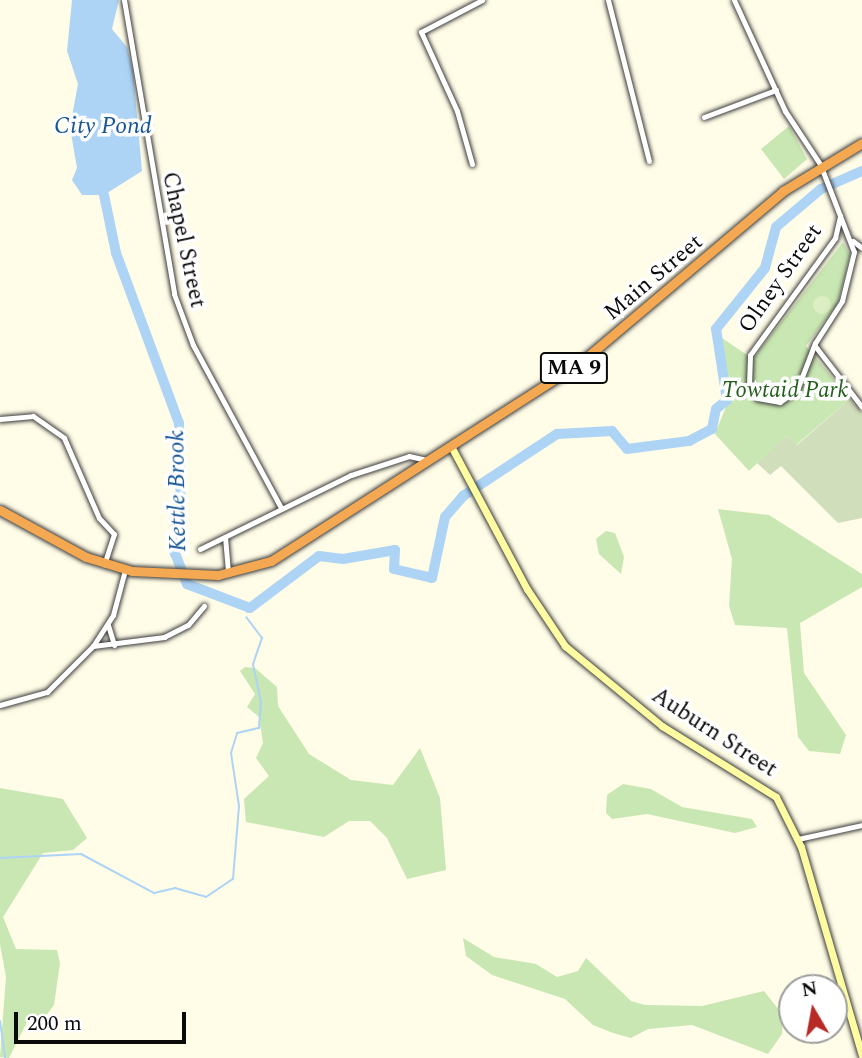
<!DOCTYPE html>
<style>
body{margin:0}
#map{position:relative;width:862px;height:1058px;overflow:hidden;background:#fffce7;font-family:Spectral,serif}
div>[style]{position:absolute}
.green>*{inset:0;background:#c9e7b2}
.cemetery>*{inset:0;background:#d0debb}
.pitch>*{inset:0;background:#dcefc4}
.round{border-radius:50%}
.water>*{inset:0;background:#add4f5}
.stream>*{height:2px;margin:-1px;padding:0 1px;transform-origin:1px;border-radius:1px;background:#add4f5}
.river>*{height:10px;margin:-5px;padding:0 5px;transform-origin:5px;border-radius:5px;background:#add4f5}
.roads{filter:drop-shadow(0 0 2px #3d3d3d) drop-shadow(0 0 2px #3d3d3d)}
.street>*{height:5px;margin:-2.5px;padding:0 2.5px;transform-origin:2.5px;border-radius:2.5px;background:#fff}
.secondary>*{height:7px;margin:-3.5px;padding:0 3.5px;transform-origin:3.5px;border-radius:3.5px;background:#fefca2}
.highway>*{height:9px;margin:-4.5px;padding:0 4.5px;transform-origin:4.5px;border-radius:4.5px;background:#f3a851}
span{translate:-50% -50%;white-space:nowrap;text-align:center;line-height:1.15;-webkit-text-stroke:7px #fff;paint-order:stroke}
.shield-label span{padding:2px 5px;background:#fff;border:2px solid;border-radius:5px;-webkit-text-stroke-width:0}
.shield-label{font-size:21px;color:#0a0a0a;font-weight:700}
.street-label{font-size:23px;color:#0a0a0a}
.park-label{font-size:23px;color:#255f1c;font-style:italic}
.water-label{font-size:24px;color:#165598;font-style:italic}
.north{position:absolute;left:778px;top:974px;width:70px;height:70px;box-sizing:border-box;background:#fff;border:2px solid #9d9d9d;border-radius:50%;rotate:350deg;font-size:19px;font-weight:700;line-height:28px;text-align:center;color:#0a0a0a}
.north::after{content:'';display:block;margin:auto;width:24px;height:32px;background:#b72a25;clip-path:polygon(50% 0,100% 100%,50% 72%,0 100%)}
.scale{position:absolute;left:14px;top:1012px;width:172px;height:32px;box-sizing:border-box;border:4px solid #0a0a0a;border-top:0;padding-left:9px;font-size:21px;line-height:24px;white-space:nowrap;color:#0a0a0a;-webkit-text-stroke:5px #fff;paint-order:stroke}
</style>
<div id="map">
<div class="green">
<div style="clip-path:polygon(789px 126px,807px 159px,784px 179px,761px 149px)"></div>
<div style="clip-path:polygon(843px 242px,850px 255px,838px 303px,806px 346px,850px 399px,796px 445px,786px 436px,749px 471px,715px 434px,732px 392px,719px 336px,753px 359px)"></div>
<div style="clip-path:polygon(718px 509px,769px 515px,862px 574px,862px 587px,800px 623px,804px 673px,846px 735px,840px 754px,809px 751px,798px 737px,787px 628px,735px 625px,729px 606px,732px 559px)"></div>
<div style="clip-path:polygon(606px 531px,615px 533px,624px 557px,621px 574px,599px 554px,596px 539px)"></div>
<div style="clip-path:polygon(245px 667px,255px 668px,277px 687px,278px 706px,309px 754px,351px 780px,393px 785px,420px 748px,440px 798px,446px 870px,407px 879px,387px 838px,370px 821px,349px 821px,324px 837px,246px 822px,244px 799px,269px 776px,256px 758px,263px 743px,259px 717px,247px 707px,255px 694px,240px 671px)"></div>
<div style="clip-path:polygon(623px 784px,651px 789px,682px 807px,752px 819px,757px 827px,735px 833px,647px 814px,612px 819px,606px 813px,607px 795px)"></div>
<div style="clip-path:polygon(0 788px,63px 799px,87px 838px,73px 850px,43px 853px,3px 917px,16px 949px,57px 950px,60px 963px,54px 1005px,45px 1017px,29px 1018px,9px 1058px,0 1057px,6px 977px,0 944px)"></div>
<div style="clip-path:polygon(463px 938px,494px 957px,536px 964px,557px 977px,578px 971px,586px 958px,631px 1001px,645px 1005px,702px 1006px,764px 991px,783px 1015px,782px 1034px,768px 1054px,692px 1025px,648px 1029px,631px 1038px,613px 1033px,593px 1025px,565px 999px,492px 975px,466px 956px)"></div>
</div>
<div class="cemetery">
<div style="clip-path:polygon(850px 399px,862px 413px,862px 518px,838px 523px,781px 466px,770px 475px,757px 463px,786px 436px,797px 445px)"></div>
</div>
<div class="pitch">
<div class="round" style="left:813px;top:296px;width:18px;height:18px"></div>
</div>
<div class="water">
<div style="clip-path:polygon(72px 0,119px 0,112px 29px,127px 47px,133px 71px,142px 171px,104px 195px,82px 195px,72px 180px,77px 168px,70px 127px,78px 84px,67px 51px)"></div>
</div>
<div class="stream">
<div style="left:247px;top:612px;width:5px;rotate:-53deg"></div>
<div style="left:0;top:858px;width:81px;rotate:-2.8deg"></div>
<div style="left:81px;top:854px;width:83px;rotate:28.1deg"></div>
<div style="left:154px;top:893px;width:22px;rotate:-13deg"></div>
<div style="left:175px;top:888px;width:32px;rotate:16deg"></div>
<div style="left:206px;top:897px;width:32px;rotate:-34deg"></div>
<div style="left:233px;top:879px;width:73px;rotate:-85.3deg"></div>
<div style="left:239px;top:806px;width:54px;rotate:-98.6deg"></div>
<div style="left:231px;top:753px;width:21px;rotate:-73deg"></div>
<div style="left:237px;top:733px;width:23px;rotate:-13deg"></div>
<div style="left:259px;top:728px;width:26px;rotate:-86deg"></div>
<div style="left:261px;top:702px;width:39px;rotate:-102deg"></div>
<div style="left:253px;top:664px;width:28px;rotate:-71deg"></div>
<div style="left:262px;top:638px;width:26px;rotate:-127deg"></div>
<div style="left:0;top:1021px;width:37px;rotate:82deg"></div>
</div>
<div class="river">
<div style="left:104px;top:195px;width:59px;rotate:78.3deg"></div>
<div style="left:116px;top:253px;width:181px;rotate:69.7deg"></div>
<div style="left:179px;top:423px;width:98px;rotate:88.8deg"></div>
<div style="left:181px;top:521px;width:33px;rotate:101deg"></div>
<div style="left:175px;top:553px;width:33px;rotate:69deg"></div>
<div style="left:187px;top:584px;width:67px;rotate:20.9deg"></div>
<div style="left:250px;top:608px;width:86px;rotate:-37deg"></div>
<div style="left:319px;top:556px;width:24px;rotate:7deg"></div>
<div style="left:343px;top:559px;width:53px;rotate:-9.8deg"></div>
<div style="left:395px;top:550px;width:19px;rotate:93deg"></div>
<div style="left:394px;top:569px;width:39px;rotate:13deg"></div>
<div style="left:432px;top:578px;width:62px;rotate:-78deg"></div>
<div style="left:445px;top:517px;width:28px;rotate:-49deg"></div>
<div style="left:463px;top:496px;width:113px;rotate:-33.4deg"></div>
<div style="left:557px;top:434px;width:55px;rotate:-3.1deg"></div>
<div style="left:612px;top:431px;width:23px;rotate:50deg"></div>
<div style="left:627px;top:449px;width:63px;rotate:-7.4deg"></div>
<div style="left:689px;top:441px;width:26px;rotate:-28deg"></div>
<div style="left:712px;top:429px;width:20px;rotate:-79deg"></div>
<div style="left:716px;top:409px;width:14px;rotate:-39deg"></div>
<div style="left:727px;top:400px;width:72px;rotate:-98.8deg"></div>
<div style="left:716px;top:329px;width:78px;rotate:-51.2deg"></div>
<div style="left:765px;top:268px;width:42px;rotate:-75deg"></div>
<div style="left:776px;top:227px;width:59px;rotate:-40.2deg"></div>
<div style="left:821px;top:189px;width:45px;rotate:-23.7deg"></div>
</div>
<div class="roads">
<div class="street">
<div style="left:124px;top:0;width:298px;rotate:80.3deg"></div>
<div style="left:174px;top:294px;width:54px;rotate:69.6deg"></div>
<div style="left:193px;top:345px;width:185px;rotate:61.6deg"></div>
<div style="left:608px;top:0;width:166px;rotate:75.7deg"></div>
<div style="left:734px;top:0;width:122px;rotate:65.3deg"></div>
<div style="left:785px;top:111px;width:64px;rotate:56.6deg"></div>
<div style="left:820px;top:164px;width:94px;rotate:68.9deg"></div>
<div style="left:854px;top:252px;width:50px;rotate:103.8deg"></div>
<div style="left:842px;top:301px;width:50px;rotate:122.7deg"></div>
<div style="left:815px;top:343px;width:50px;rotate:111deg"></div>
<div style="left:797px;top:390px;width:21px;rotate:145deg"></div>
<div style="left:780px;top:402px;width:23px;rotate:-170deg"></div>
<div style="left:757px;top:398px;width:15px;rotate:-122deg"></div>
<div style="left:749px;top:385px;width:30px;rotate:-88deg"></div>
<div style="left:750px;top:355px;width:145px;rotate:-54deg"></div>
<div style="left:835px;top:238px;width:23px;rotate:-77deg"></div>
<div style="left:704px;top:117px;width:77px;rotate:-20.6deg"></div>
<div style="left:472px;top:164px;width:55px;rotate:-105.8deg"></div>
<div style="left:457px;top:111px;width:87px;rotate:-114.5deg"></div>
<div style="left:421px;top:32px;width:69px;rotate:-27.7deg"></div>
<div style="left:853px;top:241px;width:11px;rotate:38deg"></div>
<div style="left:815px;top:346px;width:77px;rotate:52.4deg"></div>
<div style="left:0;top:419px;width:33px;rotate:-5deg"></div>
<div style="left:33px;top:416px;width:38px;rotate:35deg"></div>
<div style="left:64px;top:438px;width:87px;rotate:66.4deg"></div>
<div style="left:99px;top:518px;width:22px;rotate:47deg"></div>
<div style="left:114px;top:534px;width:32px;rotate:108deg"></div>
<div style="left:225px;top:537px;width:35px;rotate:85deg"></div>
<div style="left:200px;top:549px;width:168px;rotate:-26.1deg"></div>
<div style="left:351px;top:475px;width:61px;rotate:-18.1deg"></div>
<div style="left:409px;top:456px;width:18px;rotate:13deg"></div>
<div style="left:108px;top:625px;width:21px;rotate:73deg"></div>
<div style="left:93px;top:646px;width:72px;rotate:-7.2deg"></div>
<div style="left:164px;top:637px;width:27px;rotate:-27deg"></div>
<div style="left:188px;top:625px;width:25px;rotate:-50deg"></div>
<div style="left:0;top:705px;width:49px;rotate:-15.5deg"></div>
<div style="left:47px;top:692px;width:65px;rotate:-45deg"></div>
<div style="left:93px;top:646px;width:37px;rotate:-57deg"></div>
<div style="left:113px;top:615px;width:47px;rotate:-75.1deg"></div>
<div style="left:798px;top:839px;width:66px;rotate:-12.3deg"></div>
</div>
<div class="secondary">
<div style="left:452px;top:448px;width:160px;rotate:62deg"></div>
<div style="left:527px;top:589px;width:69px;rotate:56.3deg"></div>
<div style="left:565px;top:646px;width:126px;rotate:39.5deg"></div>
<div style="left:662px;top:726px;width:134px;rotate:31.9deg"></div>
<div style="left:776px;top:797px;width:56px;rotate:63.4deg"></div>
<div style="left:801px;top:847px;width:217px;rotate:73.7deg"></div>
</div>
<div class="highway">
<div style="left:0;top:510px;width:98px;rotate:28.7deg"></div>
<div style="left:86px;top:557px;width:48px;rotate:16.9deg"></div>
<div style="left:132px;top:571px;width:86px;rotate:2.7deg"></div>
<div style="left:218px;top:575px;width:55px;rotate:-14.8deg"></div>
<div style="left:271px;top:561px;width:368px;rotate:-32.7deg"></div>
<div style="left:581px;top:362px;width:265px;rotate:-40.2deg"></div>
<div style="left:783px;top:191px;width:92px;rotate:-31.3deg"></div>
</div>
</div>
<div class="shield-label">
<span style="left:574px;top:368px">MA 9</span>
</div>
<div class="street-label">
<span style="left:183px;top:240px;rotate:78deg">Chapel Street</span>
<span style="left:654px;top:278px;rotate:-40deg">Main Street</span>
<span style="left:781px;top:279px;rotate:-55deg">Olney Street</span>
<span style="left:714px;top:733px;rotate:33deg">Auburn Street</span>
</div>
<div class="park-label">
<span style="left:785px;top:391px">Towtaid Park</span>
</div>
<div class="water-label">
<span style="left:103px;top:127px">City Pond</span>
<span style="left:178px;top:491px;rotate:-91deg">Kettle Brook</span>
</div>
<div class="north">N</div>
<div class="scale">200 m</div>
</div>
